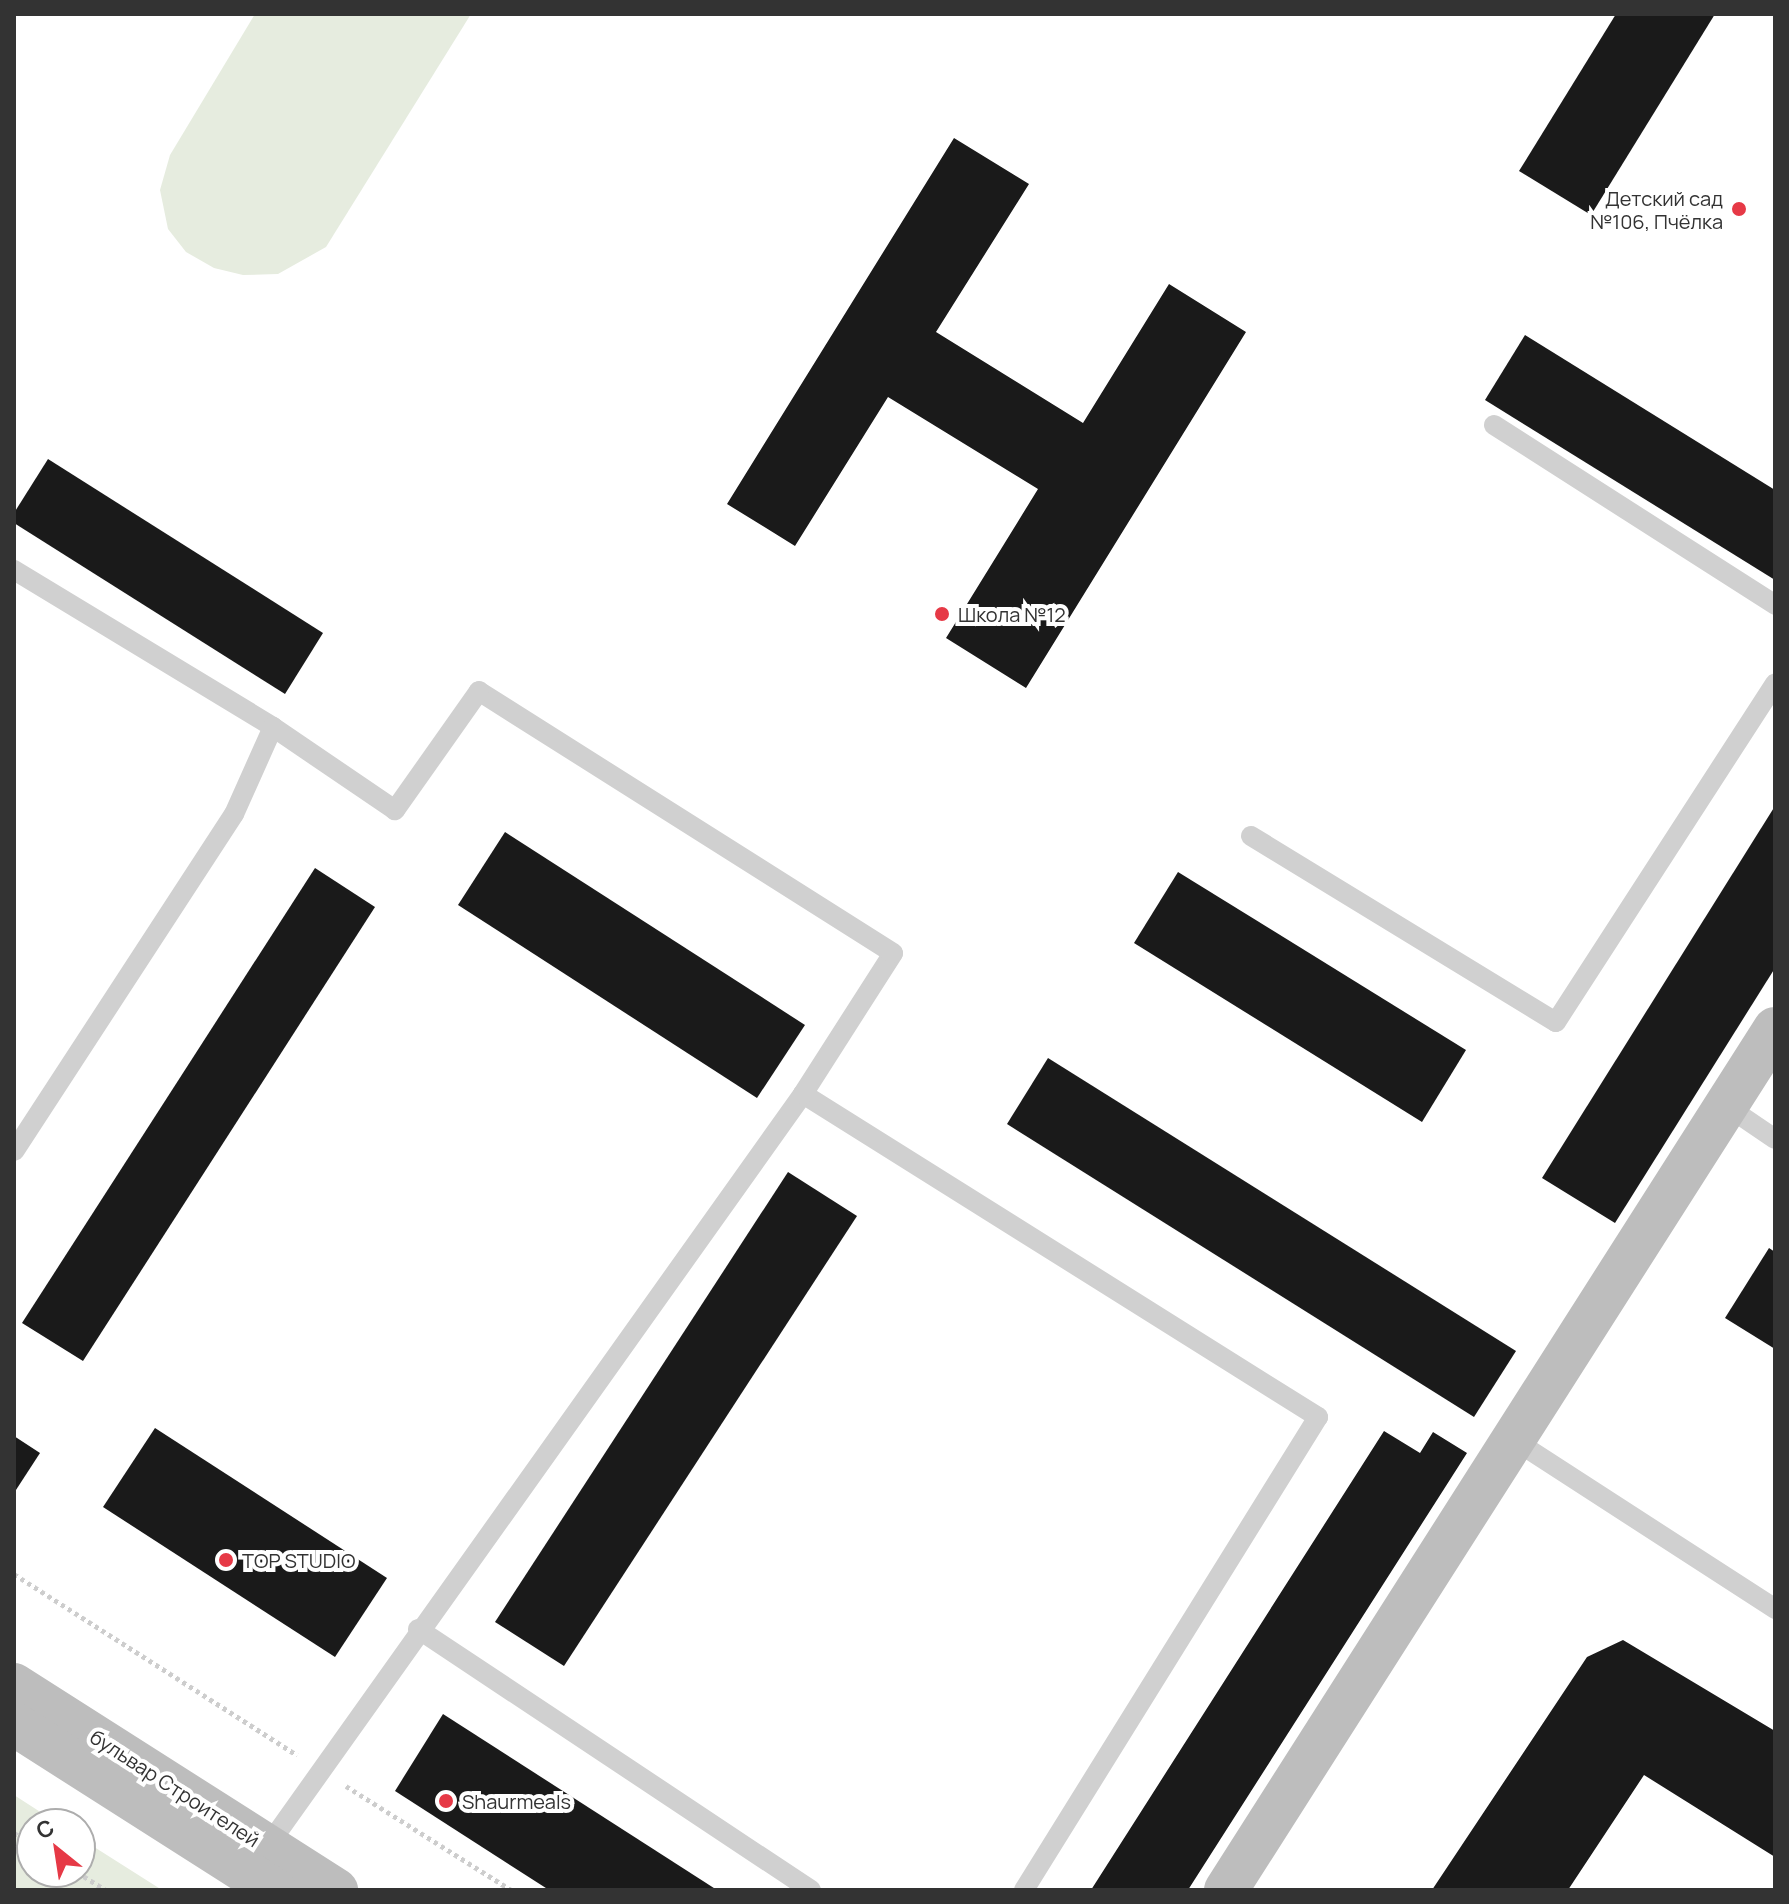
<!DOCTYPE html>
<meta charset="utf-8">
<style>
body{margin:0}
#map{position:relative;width:1789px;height:1904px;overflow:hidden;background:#fff;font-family:Manrope,sans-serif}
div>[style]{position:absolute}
.green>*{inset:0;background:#e6ecdf}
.building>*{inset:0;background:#1a1a1a}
.path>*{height:5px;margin-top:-2.5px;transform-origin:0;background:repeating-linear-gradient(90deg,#cdcdcd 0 4px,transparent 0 8px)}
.lane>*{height:20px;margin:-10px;padding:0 10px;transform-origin:10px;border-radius:10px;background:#d0d0d0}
.secondary>*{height:44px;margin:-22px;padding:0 22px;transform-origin:22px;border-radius:22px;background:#bdbdbd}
.dots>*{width:22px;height:22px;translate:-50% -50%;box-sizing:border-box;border:4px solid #fff;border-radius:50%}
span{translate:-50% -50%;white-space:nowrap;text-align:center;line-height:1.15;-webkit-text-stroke:8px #fff;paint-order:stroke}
.poi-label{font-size:20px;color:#333}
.right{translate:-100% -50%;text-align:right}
.left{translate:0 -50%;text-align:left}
.street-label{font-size:20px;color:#333}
.frame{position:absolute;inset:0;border:16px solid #333;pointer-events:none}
.north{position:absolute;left:16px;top:1808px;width:80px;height:80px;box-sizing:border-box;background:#fff;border:2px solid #adadad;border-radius:50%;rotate:330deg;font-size:22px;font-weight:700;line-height:32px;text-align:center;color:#333}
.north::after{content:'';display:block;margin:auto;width:28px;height:36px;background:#e63946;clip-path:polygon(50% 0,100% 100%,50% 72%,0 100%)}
</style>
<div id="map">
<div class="green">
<div style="clip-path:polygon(255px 14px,471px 14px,326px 247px,278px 274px,243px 275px,214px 268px,186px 252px,168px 229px,160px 190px,170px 155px)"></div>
<div style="clip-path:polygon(14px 1795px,59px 1824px,32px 1824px,32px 1872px,80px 1872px,80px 1838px,162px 1890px,14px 1890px)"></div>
</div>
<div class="building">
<div style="clip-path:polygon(1616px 14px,1715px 14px,1591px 215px,1519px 171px)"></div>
<div style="clip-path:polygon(954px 138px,1029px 184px,936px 332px,1083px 423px,1169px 284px,1246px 332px,1026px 688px,946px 638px,1038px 489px,888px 397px,795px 546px,727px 504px)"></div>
<div style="clip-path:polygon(1525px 335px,1775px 490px,1775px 580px,1485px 400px)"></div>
<div style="clip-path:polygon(48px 459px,323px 633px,285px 694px,14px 523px,14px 513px)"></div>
<div style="clip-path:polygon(1775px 806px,1775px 968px,1615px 1223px,1542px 1178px)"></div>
<div style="clip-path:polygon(505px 832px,805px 1025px,757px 1098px,458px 905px)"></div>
<div style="clip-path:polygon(315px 868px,375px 907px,83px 1361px,22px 1323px)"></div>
<div style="clip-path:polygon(1178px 872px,1466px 1050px,1422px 1122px,1134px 943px)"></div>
<div style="clip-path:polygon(1048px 1058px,1516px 1351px,1474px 1417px,1007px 1124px)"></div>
<div style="clip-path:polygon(788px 1172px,857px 1216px,564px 1666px,495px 1622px)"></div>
<div style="clip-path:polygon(1769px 1248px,1775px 1252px,1775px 1349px,1725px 1318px)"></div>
<div style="clip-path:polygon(155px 1428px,387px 1578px,335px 1657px,103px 1507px)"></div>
<div style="clip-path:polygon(1384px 1431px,1420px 1453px,1433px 1432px,1467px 1453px,1188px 1890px,1091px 1890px)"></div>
<div style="clip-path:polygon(14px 1436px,40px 1453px,14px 1493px)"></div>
<div style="clip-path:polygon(1623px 1640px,1775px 1731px,1775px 1857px,1644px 1775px,1568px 1890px,1432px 1890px,1587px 1657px)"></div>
<div style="clip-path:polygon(443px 1714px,717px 1890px,549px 1890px,395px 1791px)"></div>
</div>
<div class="path">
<div style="left:14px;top:1574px;width:336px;rotate:32.6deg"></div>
<div style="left:346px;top:1786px;width:195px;rotate:32.2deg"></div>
<div style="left:14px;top:1833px;width:21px;rotate:31deg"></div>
<div style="left:77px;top:1872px;width:34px;rotate:32deg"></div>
</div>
<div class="lane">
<div style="left:1494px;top:425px;width:334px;rotate:32.6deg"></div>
<div style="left:14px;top:570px;width:303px;rotate:31.2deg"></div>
<div style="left:273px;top:727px;width:95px;rotate:114.1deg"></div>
<div style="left:234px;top:814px;width:402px;rotate:123.1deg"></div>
<div style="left:1251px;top:836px;width:357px;rotate:31.4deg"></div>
<div style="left:1556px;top:1022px;width:403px;rotate:-57.1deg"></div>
<div style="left:803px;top:1094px;width:608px;rotate:32.1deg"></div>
<div style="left:1318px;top:1417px;width:557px;rotate:121.86deg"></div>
<div style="left:1725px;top:1105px;width:60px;rotate:34.2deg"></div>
<div style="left:1511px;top:1438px;width:315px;rotate:32.9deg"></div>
<div style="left:418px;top:1629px;width:472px;rotate:33.6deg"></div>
<div style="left:267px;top:1847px;width:924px;rotate:-54.56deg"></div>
<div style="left:803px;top:1094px;width:167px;rotate:-57.4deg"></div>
<div style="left:893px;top:953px;width:490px;rotate:-147.7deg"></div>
<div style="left:479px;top:691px;width:146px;rotate:125.2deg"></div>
<div style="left:395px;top:810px;width:148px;rotate:-145.8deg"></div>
</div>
<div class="secondary">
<div style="left:14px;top:1685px;width:382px;rotate:32.5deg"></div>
<div style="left:14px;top:1724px;width:309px;rotate:32.5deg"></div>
<div style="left:1226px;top:1890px;width:1021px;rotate:-57.48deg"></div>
</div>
<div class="dots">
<div style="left:1739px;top:209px;background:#e63946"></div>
<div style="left:942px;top:614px;background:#e63946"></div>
<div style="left:226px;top:1560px;background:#e63946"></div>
<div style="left:446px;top:1801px;background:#e63946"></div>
</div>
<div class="poi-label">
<span class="right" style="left:1723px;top:210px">Детский сад<br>№106, Пчёлка</span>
<span class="left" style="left:958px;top:614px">Школа №12</span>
<span class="left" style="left:242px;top:1560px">TOP STUDIO</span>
<span class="left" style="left:462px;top:1801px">Shaurmeals</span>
</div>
<div class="street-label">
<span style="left:175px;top:1788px;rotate:33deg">бульвар Строителей</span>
</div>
<div class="frame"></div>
<div class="north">С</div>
</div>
